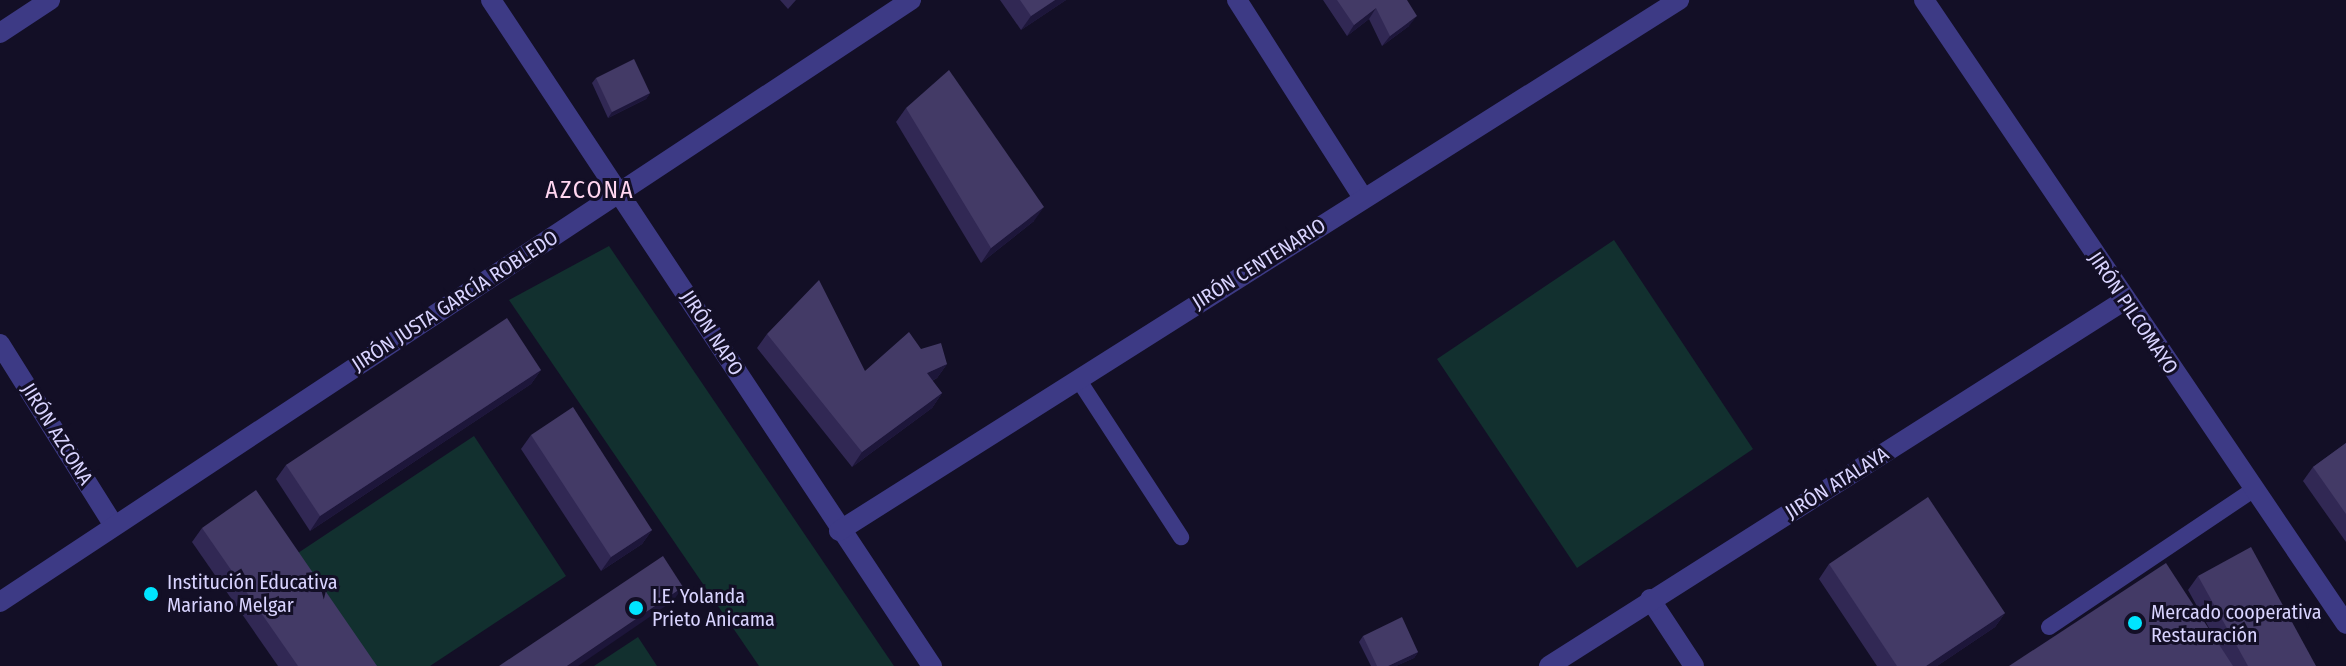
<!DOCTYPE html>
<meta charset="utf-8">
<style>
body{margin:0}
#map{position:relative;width:2346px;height:666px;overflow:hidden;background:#130f26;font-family:"Fira Sans Condensed",sans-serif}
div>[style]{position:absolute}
.green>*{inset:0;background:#12302f}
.service>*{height:16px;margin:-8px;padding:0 8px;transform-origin:8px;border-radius:8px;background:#3d3a85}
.pedestrian>*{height:20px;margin:-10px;padding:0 10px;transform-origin:10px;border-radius:10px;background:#3d3a85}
.minor>*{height:20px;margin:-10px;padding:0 10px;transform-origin:10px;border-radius:10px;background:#3d3a85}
.tertiary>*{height:20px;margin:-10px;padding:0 10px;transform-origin:10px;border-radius:10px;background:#3d3a85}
.wall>*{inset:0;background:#312854}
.shaded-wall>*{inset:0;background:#1d163a}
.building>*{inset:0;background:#433a66}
.dots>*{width:22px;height:22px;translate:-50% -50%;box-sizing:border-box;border:4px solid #130f26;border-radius:50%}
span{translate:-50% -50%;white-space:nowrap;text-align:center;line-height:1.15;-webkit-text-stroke:6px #130f26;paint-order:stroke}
.street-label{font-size:20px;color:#d9d4ff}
.poi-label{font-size:20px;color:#d9d4ff}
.left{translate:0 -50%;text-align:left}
.quarter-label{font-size:24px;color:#ffd6f0;letter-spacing:2px}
</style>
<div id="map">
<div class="green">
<div style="clip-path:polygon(1614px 240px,1753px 449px,1577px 568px,1437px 359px)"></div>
<div style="clip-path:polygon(609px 246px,894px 666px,759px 666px,509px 300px)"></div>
<div style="clip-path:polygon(474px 436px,566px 576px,430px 666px,371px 666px,298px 553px)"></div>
<div style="clip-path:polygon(638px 637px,657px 666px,594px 666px)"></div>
</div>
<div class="service">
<div style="left:1078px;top:379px;width:189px;rotate:56.9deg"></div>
<div style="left:2049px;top:627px;width:246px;rotate:-33.9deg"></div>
</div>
<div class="pedestrian">
<div style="left:1237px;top:0;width:235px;rotate:57.5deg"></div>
</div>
<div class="minor">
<div style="left:491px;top:0;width:799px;rotate:56.49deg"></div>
<div style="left:1924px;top:0;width:753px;rotate:55.93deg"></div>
<div style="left:0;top:344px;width:213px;rotate:57.9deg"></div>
<div style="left:839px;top:531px;width:994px;rotate:-32.3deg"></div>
<div style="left:1650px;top:599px;width:80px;rotate:56.7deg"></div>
<div style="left:0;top:602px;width:1092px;rotate:-33.46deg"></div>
<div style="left:1549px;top:666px;width:682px;rotate:-32.43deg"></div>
</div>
<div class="tertiary">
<div style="left:0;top:33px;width:60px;rotate:-33.4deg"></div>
</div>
<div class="wall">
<div style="clip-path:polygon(780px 0,796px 0,788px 9px)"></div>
<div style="clip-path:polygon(1000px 0,1066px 0,1021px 30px)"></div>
<div style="clip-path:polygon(1323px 0,1407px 0,1409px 26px,1382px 46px,1369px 19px,1347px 36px)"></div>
<div style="clip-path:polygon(596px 78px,650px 93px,646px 99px,608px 118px,592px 83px)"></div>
<div style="clip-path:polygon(906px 108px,1034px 221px,981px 263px,896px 122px)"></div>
<div style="clip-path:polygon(767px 334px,865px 371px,921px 349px,947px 364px,937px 378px,932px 381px,942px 393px,932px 408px,852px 467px,757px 348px)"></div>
<div style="clip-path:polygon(541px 370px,531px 384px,310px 531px,276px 479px,286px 465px)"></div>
<div style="clip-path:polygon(531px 435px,652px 530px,642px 544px,601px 571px,521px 449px)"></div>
<div style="clip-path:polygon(2346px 443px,2346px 542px,2303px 481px,2313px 467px)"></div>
<div style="clip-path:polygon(202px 528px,377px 666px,278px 666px,192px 542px)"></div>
<div style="clip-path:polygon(1829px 564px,2005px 613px,1995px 627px,1937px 666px,1877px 666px,1819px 579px)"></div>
<div style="clip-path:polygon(2198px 576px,2316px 666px,2009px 666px,2214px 637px,2188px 590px)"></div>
<div style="clip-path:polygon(1363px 636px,1418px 652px,1414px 658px,1396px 666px,1371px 666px,1359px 642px)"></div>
</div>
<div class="shaded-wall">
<div style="clip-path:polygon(1055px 0,1066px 0,1021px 30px,1031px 16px)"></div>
<div style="clip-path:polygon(1376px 8px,1369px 19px,1347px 36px,1354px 25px)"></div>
<div style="clip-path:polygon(1417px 16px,1409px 26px,1382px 46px,1390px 36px)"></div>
<div style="clip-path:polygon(650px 93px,646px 99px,608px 118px,612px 112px)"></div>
<div style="clip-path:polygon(1044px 207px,1034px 221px,981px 263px,991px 248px)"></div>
<div style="clip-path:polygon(947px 364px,937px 378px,917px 388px,927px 373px)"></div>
<div style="clip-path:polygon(541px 370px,531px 384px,310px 531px,320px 516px)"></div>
<div style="clip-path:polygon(942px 393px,932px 408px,852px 467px,862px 452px)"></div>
<div style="clip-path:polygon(652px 530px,642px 544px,601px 571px,611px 557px)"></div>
<div style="clip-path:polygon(683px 587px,673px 601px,578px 666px,567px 666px)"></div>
<div style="clip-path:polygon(2005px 613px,1995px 627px,1937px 666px,1926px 666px)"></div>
<div style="clip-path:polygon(1418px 652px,1414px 658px,1396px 666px,1388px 666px)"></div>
</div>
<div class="building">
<div style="clip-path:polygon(1020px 0,1055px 0,1031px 16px)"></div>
<div style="clip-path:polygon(1337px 0,1407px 0,1417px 16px,1390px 36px,1376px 8px,1354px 25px)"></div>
<div style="clip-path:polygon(634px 59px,650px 93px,612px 112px,596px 78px)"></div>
<div style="clip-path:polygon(949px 70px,1044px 207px,991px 248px,906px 108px)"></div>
<div style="clip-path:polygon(819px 280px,865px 371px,909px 332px,921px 349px,941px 343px,947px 364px,927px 373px,942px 393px,862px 452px,767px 334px)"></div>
<div style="clip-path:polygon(507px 318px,541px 370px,320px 516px,286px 465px)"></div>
<div style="clip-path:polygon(573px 407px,652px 530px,611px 557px,531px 435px)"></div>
<div style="clip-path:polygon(2346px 443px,2346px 514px,2313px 467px)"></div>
<div style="clip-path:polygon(256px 490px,377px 666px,298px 666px,202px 528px)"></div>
<div style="clip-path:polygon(1928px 497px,2005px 613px,1926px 666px,1897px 666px,1829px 564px)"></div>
<div style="clip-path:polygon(2251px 547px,2316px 666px,2248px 666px,2198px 576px)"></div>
<div style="clip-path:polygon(663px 556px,683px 587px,567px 666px,499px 666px)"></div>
<div style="clip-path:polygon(2166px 563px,2233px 666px,2009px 666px)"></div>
<div style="clip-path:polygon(1402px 617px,1418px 652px,1388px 666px,1377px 666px,1363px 636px)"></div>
</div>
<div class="dots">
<div style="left:151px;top:594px;background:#00e5ff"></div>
<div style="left:636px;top:608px;background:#00e5ff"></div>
<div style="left:2135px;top:623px;background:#00e5ff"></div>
</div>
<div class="street-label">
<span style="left:1259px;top:264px;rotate:-32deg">JIRÓN CENTENARIO</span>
<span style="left:455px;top:301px;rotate:-33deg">JIRÓN JUSTA GARCÍA ROBLEDO</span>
<span style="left:2133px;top:313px;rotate:56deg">JIRÓN PILCOMAYO</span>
<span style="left:712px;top:333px;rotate:57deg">JIRÓN NAPO</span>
<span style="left:57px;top:434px;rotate:58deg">JIRÓN AZCONA</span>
<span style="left:1837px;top:483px;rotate:-32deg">JIRÓN ATALAYA</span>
</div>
<div class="poi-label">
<span class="left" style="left:167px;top:594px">Institución Educativa<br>Mariano Melgar</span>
<span class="left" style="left:652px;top:608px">I.E. Yolanda<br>Prieto Anicama</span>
<span class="left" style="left:2151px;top:624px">Mercado cooperativa<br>Restauración</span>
</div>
<div class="quarter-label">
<span style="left:590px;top:191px">AZCONA</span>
</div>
</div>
